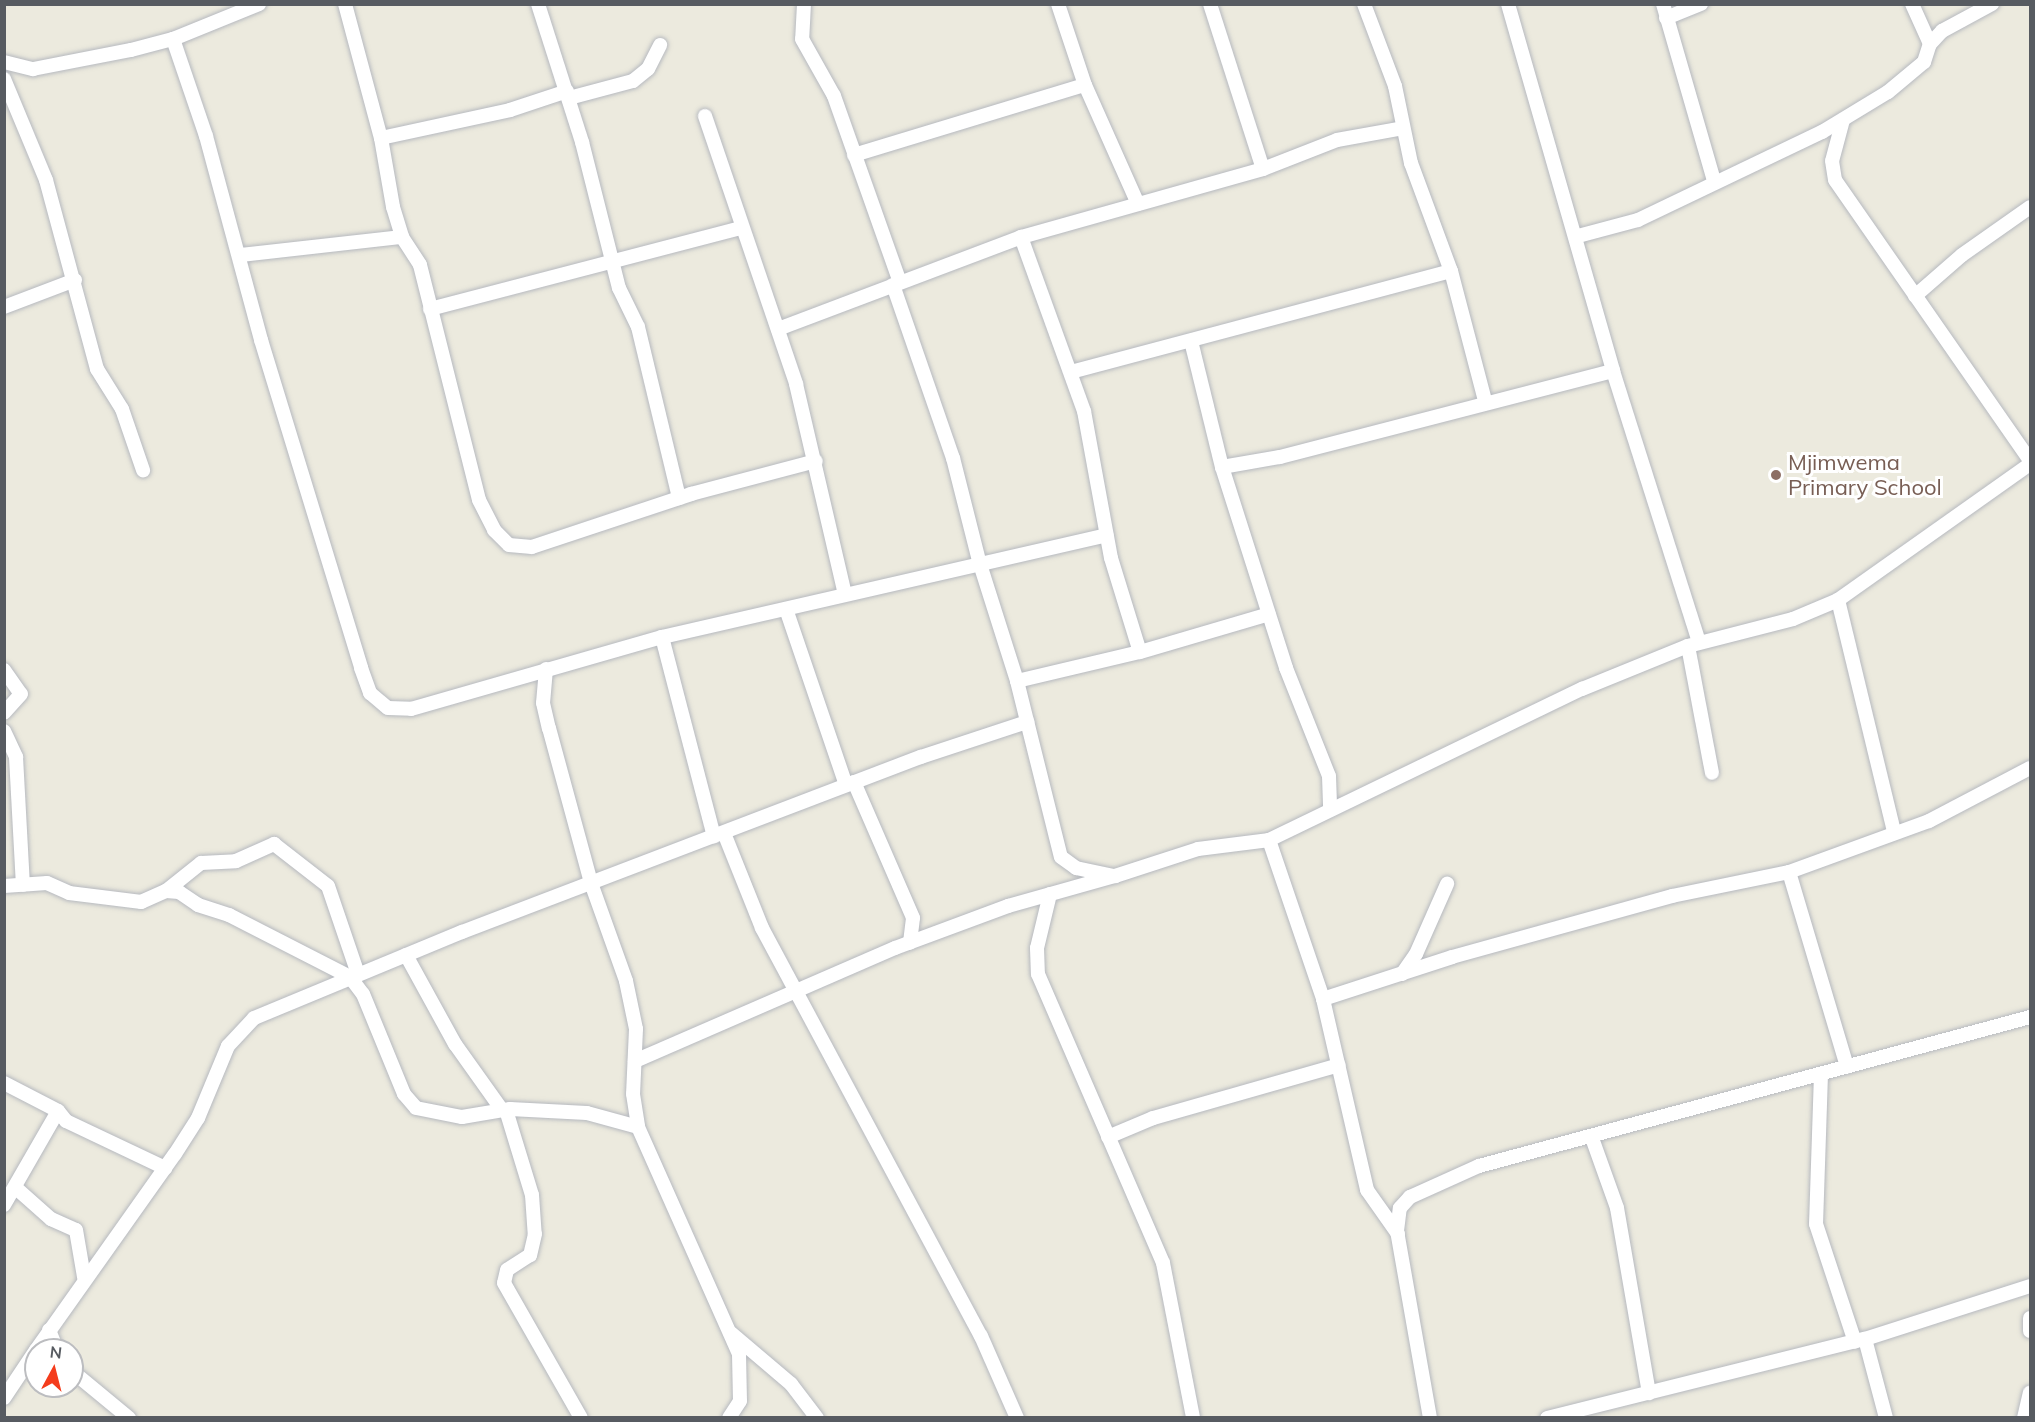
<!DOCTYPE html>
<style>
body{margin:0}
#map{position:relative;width:2035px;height:1422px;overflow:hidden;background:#eceade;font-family:Mulish,sans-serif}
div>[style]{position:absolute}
.roads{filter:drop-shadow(0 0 2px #b6b9bf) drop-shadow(0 0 2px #b6b9bf)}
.minor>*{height:14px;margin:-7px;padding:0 7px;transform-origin:7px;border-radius:7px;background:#fff}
.dots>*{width:16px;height:16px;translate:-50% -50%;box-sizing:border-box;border:3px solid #fff;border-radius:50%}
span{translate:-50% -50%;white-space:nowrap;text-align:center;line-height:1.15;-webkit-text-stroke:6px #fff;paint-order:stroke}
.education-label{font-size:22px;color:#785e54}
.left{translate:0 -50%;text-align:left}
.frame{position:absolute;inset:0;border:6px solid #575b61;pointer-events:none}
.north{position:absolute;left:24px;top:1338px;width:60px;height:60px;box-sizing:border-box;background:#fff;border:2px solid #bcbdc0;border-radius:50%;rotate:7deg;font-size:16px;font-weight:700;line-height:24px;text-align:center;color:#575b61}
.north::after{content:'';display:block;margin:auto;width:21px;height:27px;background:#f43c1c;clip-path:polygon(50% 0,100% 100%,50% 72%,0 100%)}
</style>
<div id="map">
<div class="roads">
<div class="minor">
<div style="left:345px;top:4px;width:139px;rotate:75deg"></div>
<div style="left:381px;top:138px;width:70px;rotate:80.1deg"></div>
<div style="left:393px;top:207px;width:31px;rotate:73deg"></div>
<div style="left:402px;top:237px;width:33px;rotate:57deg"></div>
<div style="left:420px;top:265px;width:242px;rotate:75.9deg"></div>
<div style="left:479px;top:500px;width:34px;rotate:63deg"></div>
<div style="left:494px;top:530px;width:21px;rotate:45deg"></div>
<div style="left:509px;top:545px;width:23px;rotate:5deg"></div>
<div style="left:532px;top:547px;width:168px;rotate:-18.4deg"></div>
<div style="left:691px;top:494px;width:129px;rotate:-14.8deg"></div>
<div style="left:538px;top:4px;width:145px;rotate:72.3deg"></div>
<div style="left:582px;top:142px;width:151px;rotate:75.8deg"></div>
<div style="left:619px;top:288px;width:43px;rotate:64deg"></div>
<div style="left:638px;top:327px;width:176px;rotate:76.5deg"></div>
<div style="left:804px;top:4px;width:35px;rotate:93deg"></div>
<div style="left:802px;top:39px;width:65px;rotate:60.7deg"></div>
<div style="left:834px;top:96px;width:197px;rotate:70.5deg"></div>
<div style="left:1058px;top:4px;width:85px;rotate:71.6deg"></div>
<div style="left:1085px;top:85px;width:130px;rotate:66deg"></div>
<div style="left:1210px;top:4px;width:173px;rotate:72.2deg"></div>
<div style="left:1364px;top:4px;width:88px;rotate:69.3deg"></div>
<div style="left:1395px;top:86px;width:79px;rotate:78.3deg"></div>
<div style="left:1411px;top:163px;width:115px;rotate:69.7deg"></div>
<div style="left:1451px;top:271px;width:134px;rotate:75.3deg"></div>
<div style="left:1508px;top:4px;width:382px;rotate:74deg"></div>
<div style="left:1613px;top:371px;width:284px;rotate:72.4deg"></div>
<div style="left:1663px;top:4px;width:184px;rotate:73.9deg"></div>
<div style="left:1666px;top:18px;width:38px;rotate:-22deg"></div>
<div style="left:173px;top:39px;width:102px;rotate:71.2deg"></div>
<div style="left:206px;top:136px;width:211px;rotate:74.9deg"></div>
<div style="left:261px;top:340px;width:343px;rotate:73deg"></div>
<div style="left:361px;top:668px;width:27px;rotate:70deg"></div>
<div style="left:370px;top:693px;width:23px;rotate:40deg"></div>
<div style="left:388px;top:708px;width:23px;rotate:2deg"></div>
<div style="left:411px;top:709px;width:261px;rotate:-16deg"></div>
<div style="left:662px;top:637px;width:456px;rotate:-12.9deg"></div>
<div style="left:1930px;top:44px;width:18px;rotate:-47deg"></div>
<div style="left:1942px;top:31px;width:57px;rotate:-28.4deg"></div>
<div style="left:4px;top:62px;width:30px;rotate:14deg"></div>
<div style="left:33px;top:69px;width:100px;rotate:-11deg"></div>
<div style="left:131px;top:50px;width:43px;rotate:-14.7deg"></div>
<div style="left:173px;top:39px;width:93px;rotate:-22.1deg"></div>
<div style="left:4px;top:79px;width:109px;rotate:67.4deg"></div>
<div style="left:46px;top:180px;width:196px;rotate:74.9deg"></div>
<div style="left:97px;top:369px;width:47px;rotate:58deg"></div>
<div style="left:122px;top:409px;width:65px;rotate:71deg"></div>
<div style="left:569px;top:98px;width:66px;rotate:-14.9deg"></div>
<div style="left:633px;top:81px;width:19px;rotate:-39deg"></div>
<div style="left:648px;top:69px;width:27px;rotate:-63deg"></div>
<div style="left:705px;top:116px;width:283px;rotate:71.2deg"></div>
<div style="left:796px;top:384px;width:216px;rotate:76.9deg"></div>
<div style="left:1843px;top:120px;width:42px;rotate:105deg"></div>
<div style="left:1832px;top:161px;width:19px;rotate:81deg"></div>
<div style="left:1835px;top:180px;width:342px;rotate:55.2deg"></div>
<div style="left:381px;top:138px;width:132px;rotate:-12.2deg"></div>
<div style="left:510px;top:110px;width:60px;rotate:-18.4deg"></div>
<div style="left:854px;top:155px;width:241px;rotate:-16.9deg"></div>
<div style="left:1578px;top:236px;width:62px;rotate:-14.9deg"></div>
<div style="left:1638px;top:220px;width:204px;rotate:-25.6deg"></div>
<div style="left:1822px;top:132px;width:77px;rotate:-31.2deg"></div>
<div style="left:1888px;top:92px;width:47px;rotate:-39.8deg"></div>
<div style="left:1924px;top:62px;width:19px;rotate:-72deg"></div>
<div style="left:1930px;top:44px;width:44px;rotate:-114.2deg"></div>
<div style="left:1021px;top:237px;width:185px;rotate:70.1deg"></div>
<div style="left:1084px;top:411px;width:149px;rotate:79.6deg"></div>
<div style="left:1111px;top:558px;width:98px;rotate:72.9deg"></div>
<div style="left:241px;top:255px;width:162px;rotate:-6.4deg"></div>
<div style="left:893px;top:285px;width:183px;rotate:70.9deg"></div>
<div style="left:953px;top:458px;width:106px;rotate:75.8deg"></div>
<div style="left:979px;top:561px;width:126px;rotate:72.4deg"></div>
<div style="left:1017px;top:681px;width:181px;rotate:76deg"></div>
<div style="left:1061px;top:857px;width:19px;rotate:36deg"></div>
<div style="left:1076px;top:868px;width:40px;rotate:12deg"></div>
<div style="left:1115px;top:876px;width:87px;rotate:-18deg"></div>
<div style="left:1198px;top:849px;width:72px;rotate:-7.2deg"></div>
<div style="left:1269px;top:840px;width:348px;rotate:-25.8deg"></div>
<div style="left:1582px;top:689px;width:114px;rotate:-22.1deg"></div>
<div style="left:1688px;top:646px;width:108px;rotate:-14.4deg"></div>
<div style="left:1793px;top:619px;width:49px;rotate:-22.9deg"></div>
<div style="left:1838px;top:600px;width:235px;rotate:-35.3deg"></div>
<div style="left:1915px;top:296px;width:62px;rotate:-41.1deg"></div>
<div style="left:1962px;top:255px;width:83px;rotate:-35.2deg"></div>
<div style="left:4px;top:307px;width:76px;rotate:-20.8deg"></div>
<div style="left:430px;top:309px;width:321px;rotate:-14.6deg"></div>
<div style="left:778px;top:329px;width:260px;rotate:-20.7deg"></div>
<div style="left:1021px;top:237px;width:251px;rotate:-15.7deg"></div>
<div style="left:1263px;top:169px;width:79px;rotate:-21.4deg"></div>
<div style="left:1337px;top:140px;width:67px;rotate:-10.3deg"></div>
<div style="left:1191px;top:341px;width:130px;rotate:76.2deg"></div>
<div style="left:1222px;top:467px;width:211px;rotate:72.3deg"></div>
<div style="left:1286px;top:668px;width:116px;rotate:68.3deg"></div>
<div style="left:1329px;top:776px;width:31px;rotate:88deg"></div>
<div style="left:1071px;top:372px;width:393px;rotate:-14.9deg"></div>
<div style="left:1222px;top:467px;width:59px;rotate:-9.8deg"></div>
<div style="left:1280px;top:457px;width:344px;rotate:-14.5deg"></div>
<div style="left:1838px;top:600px;width:238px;rotate:76.4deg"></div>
<div style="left:786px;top:609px;width:186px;rotate:71.2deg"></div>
<div style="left:662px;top:637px;width:206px;rotate:75.4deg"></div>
<div style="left:1688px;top:646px;width:129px;rotate:79.3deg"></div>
<div style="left:546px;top:669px;width:34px;rotate:95deg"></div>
<div style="left:543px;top:703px;width:26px;rotate:77deg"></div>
<div style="left:549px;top:728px;width:161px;rotate:74.8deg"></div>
<div style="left:591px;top:883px;width:104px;rotate:70.3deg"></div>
<div style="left:626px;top:981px;width:49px;rotate:78.2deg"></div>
<div style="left:636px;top:1029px;width:65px;rotate:92.6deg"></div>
<div style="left:633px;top:1094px;width:33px;rotate:81deg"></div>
<div style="left:638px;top:1127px;width:248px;rotate:66deg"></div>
<div style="left:739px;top:1354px;width:47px;rotate:88.8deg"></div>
<div style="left:740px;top:1401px;width:20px;rotate:123deg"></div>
<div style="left:4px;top:670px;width:29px;rotate:55deg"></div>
<div style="left:21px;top:694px;width:25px;rotate:132deg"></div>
<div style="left:1017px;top:681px;width:126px;rotate:-13.3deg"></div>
<div style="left:1140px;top:652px;width:134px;rotate:-16.4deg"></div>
<div style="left:4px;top:731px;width:29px;rotate:65deg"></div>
<div style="left:16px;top:757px;width:128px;rotate:86.9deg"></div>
<div style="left:854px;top:782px;width:148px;rotate:66.5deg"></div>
<div style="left:913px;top:918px;width:25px;rotate:97deg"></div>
<div style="left:724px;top:833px;width:102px;rotate:68.2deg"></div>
<div style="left:762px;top:928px;width:463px;rotate:61.8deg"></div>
<div style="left:981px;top:1336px;width:90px;rotate:66.3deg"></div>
<div style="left:1269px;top:840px;width:168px;rotate:71.2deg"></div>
<div style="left:1323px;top:999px;width:196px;rotate:77deg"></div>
<div style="left:1367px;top:1190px;width:54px;rotate:54.8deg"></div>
<div style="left:1789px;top:872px;width:203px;rotate:73.4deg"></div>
<div style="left:4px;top:886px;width:43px;rotate:-4deg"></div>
<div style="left:47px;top:883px;width:24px;rotate:24deg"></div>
<div style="left:69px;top:893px;width:73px;rotate:7.1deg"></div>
<div style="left:141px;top:902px;width:27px;rotate:-24deg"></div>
<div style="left:166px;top:891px;width:45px;rotate:-38.7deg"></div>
<div style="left:201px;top:863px;width:35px;rotate:-3deg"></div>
<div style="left:236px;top:861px;width:42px;rotate:-24.1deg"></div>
<div style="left:274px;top:844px;width:68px;rotate:37.9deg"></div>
<div style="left:328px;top:886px;width:93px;rotate:71.2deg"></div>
<div style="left:166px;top:891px;width:13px;rotate:4deg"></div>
<div style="left:179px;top:892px;width:23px;rotate:34deg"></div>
<div style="left:198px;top:905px;width:33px;rotate:18deg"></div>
<div style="left:229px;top:915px;width:136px;rotate:27.1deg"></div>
<div style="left:350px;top:977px;width:21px;rotate:53deg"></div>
<div style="left:363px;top:994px;width:108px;rotate:67.7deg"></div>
<div style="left:404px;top:1094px;width:18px;rotate:49deg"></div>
<div style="left:416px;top:1108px;width:47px;rotate:11.1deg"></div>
<div style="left:462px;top:1117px;width:49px;rotate:-9.5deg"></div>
<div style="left:510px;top:1109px;width:77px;rotate:3deg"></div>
<div style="left:587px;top:1113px;width:53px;rotate:15.4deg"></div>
<div style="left:1050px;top:894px;width:56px;rotate:103.5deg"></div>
<div style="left:1037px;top:948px;width:26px;rotate:88deg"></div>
<div style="left:1038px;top:974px;width:315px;rotate:66.6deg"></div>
<div style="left:1163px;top:1263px;width:158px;rotate:79deg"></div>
<div style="left:406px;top:955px;width:102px;rotate:61.2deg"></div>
<div style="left:455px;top:1044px;width:81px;rotate:54.5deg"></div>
<div style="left:1402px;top:974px;width:24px;rotate:-55deg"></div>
<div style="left:1416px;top:954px;width:77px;rotate:-66.1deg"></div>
<div style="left:1323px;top:999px;width:136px;rotate:-18deg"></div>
<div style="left:1452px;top:957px;width:228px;rotate:-15.5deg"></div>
<div style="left:1672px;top:896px;width:119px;rotate:-11.6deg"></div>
<div style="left:1789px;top:872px;width:149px;rotate:-20deg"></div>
<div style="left:1929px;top:821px;width:114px;rotate:-27.7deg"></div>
<div style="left:635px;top:1061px;width:283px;rotate:-23.5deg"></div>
<div style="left:895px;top:948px;width:121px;rotate:-20.4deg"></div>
<div style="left:1008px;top:906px;width:107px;rotate:-15.7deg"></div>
<div style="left:1821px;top:1074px;width:150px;rotate:91.9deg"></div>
<div style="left:1816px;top:1224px;width:124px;rotate:71.7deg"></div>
<div style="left:4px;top:1083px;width:61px;rotate:27.4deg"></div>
<div style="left:58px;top:1111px;width:13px;rotate:51deg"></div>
<div style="left:66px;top:1121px;width:110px;rotate:25.4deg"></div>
<div style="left:506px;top:1110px;width:89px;rotate:73deg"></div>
<div style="left:532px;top:1195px;width:39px;rotate:86deg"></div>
<div style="left:535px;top:1234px;width:22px;rotate:103deg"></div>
<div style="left:530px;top:1255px;width:27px;rotate:147deg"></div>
<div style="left:507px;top:1270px;width:13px;rotate:103deg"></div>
<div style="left:504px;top:1283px;width:155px;rotate:60.3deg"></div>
<div style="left:1108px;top:1137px;width:49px;rotate:-22.9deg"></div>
<div style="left:1153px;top:1118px;width:193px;rotate:-15.9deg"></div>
<div style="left:1592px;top:1138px;width:74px;rotate:70.3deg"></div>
<div style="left:1617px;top:1208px;width:188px;rotate:80.2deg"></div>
<div style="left:16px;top:1188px;width:47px;rotate:41.5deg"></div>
<div style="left:51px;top:1219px;width:27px;rotate:24deg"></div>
<div style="left:76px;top:1230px;width:48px;rotate:80.3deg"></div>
<div style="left:4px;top:1205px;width:108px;rotate:-60.1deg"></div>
<div style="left:2030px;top:1318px;width:13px;rotate:90deg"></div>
<div style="left:49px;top:1330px;width:22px;rotate:68deg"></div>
<div style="left:731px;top:1333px;width:79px;rotate:40.4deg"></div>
<div style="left:791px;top:1384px;width:43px;rotate:52.6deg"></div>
<div style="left:1865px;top:1339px;width:173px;rotate:-17.8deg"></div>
<div style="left:36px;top:1350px;width:240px;rotate:-54.7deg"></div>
<div style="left:175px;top:1154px;width:43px;rotate:-57.4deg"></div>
<div style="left:198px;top:1118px;width:78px;rotate:-67.4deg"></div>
<div style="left:228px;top:1046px;width:38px;rotate:-47deg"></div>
<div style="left:254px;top:1018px;width:225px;rotate:-22.5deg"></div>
<div style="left:462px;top:932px;width:491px;rotate:-20.9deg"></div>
<div style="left:921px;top:757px;width:112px;rotate:-18.3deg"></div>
<div style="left:72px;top:1371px;width:74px;rotate:39.5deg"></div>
<div style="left:4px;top:1398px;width:58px;rotate:-56.3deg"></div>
<div style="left:1430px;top:1418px;width:190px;rotate:-100deg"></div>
<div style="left:1397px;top:1231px;width:23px;rotate:-83deg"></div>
<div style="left:1400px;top:1208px;width:15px;rotate:-48deg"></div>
<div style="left:1410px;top:1197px;width:76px;rotate:-24.2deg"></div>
<div style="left:1479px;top:1166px;width:571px;rotate:-15.13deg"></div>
<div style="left:1547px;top:1418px;width:328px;rotate:-14deg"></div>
<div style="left:1865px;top:1339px;width:82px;rotate:75.1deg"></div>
<div style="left:2024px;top:1418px;width:26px;rotate:-77deg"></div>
</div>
</div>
<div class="dots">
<div style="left:1776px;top:475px;background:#8d6e63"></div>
</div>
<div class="education-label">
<span class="left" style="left:1788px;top:475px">Mjimwema<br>Primary School</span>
</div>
<div class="frame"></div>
<div class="north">N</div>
</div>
